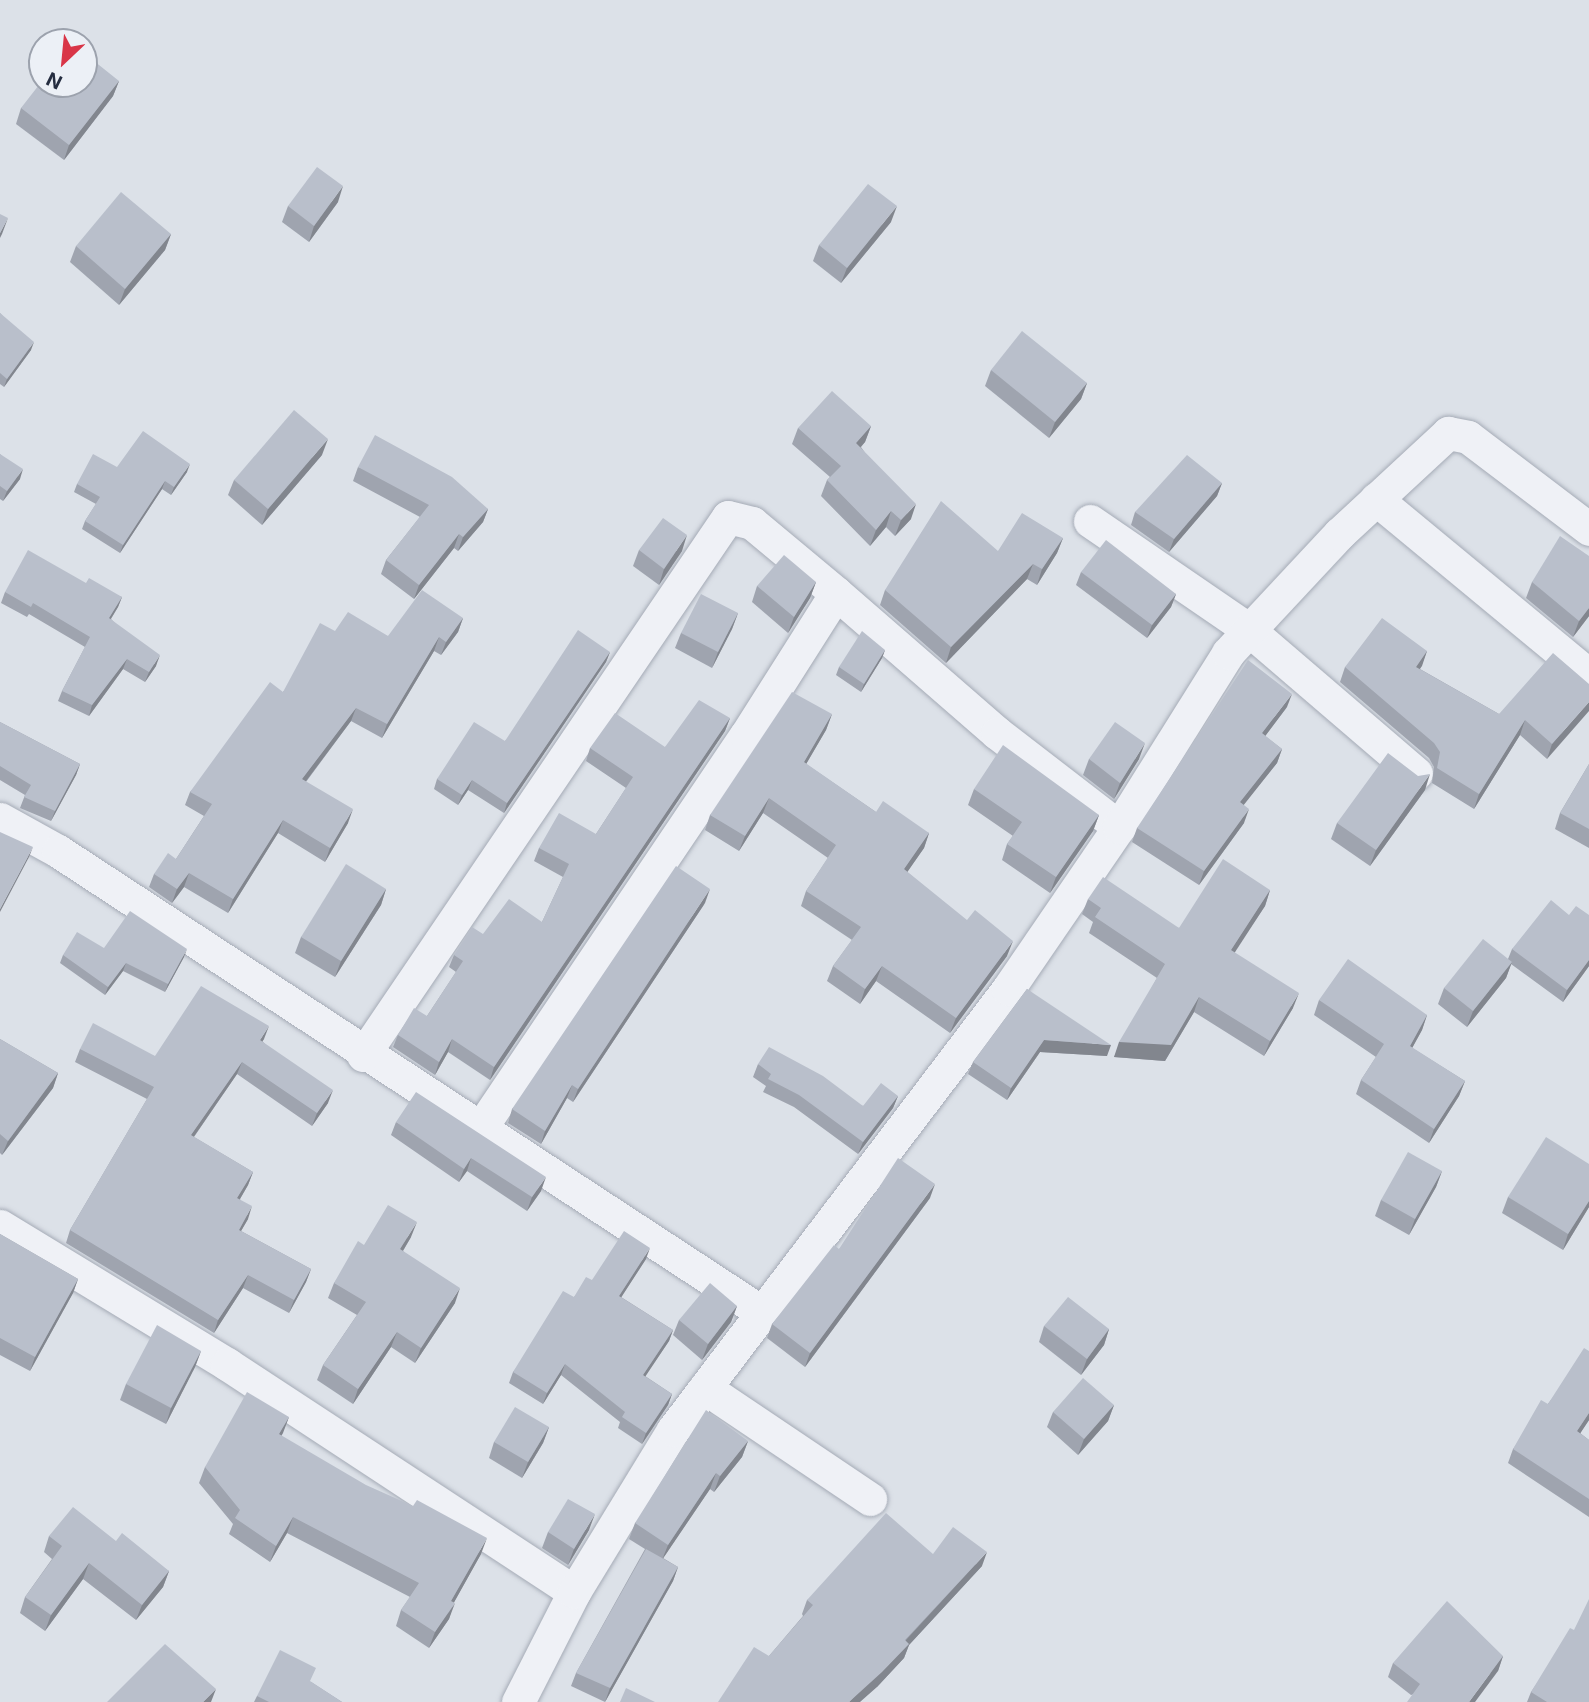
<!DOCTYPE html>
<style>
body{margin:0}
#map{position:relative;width:1589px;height:1702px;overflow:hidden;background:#dce1e8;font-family:Inter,sans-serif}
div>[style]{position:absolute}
.roads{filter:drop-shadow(0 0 2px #a5abb6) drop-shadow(0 0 2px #a5abb6)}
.minor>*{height:33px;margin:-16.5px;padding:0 16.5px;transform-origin:16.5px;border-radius:16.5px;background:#eff1f6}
.wall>*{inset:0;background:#9fa4af}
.shaded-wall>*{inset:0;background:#82868e}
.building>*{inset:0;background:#b9bfcb}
span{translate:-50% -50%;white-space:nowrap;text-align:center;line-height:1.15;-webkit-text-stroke:6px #ecf0f6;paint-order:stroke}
.north{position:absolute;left:28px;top:28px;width:70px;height:70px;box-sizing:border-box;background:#ecf0f6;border:2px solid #9ca2ad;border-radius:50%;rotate:206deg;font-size:19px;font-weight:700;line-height:28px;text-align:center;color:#252d40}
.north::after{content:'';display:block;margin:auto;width:24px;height:32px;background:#d93547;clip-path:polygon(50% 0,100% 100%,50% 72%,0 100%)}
</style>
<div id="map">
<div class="roads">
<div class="minor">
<div style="left:1376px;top:499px;width:276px;rotate:39.6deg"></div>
<div style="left:1090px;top:521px;width:193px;rotate:34.4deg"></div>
<div style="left:1249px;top:630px;width:220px;rotate:40.6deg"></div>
<div style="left:0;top:819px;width:66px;rotate:28.9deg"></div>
<div style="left:58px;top:851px;width:843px;rotate:33.24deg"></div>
<div style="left:363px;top:1055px;width:650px;rotate:-55.85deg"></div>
<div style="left:728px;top:517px;width:25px;rotate:14deg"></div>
<div style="left:752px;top:523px;width:109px;rotate:39.8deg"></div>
<div style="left:480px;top:1129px;width:475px;rotate:-56deg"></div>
<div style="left:746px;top:735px;width:168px;rotate:-57.6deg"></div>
<div style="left:836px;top:593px;width:213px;rotate:41deg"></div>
<div style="left:997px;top:733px;width:154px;rotate:37.6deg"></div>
<div style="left:0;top:1226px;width:266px;rotate:31.3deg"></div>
<div style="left:227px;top:1364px;width:415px;rotate:33.3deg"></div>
<div style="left:705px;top:1388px;width:199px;rotate:33.9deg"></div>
<div style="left:518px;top:1702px;width:123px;rotate:-63deg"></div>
<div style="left:574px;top:1592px;width:190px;rotate:-58.6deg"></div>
<div style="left:673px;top:1430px;width:554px;rotate:-52.78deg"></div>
<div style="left:1008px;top:989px;width:196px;rotate:-55.6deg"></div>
<div style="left:1119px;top:827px;width:205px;rotate:-57.9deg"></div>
<div style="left:1228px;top:653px;width:163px;rotate:-47deg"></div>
<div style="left:1339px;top:534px;width:149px;rotate:-42.8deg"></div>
<div style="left:1448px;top:433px;width:20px;rotate:11deg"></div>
<div style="left:1468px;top:437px;width:152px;rotate:37.2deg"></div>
</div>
</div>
<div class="wall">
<div style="clip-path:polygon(119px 81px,113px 96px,64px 160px,16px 124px,21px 108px)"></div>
<div style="clip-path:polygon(338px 202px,309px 242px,282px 222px,288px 206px)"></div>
<div style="clip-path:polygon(891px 222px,841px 283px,813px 261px,819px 245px)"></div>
<div style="clip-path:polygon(171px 234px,165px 250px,119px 305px,70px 262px,76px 246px)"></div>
<div style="clip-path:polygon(0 313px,31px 350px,4px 387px,0 384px)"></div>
<div style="clip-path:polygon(991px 370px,1087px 383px,1081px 399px,1049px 438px,985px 386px)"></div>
<div style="clip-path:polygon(871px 426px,865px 442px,861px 447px,911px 519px,895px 536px,886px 527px,870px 546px,821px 496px,827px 480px,830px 477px,792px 444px,798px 428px)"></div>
<div style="clip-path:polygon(0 454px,20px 479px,3px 501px,0 499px)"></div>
<div style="clip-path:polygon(322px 455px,262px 525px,228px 495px,234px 480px)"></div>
<div style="clip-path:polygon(117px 467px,187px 472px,171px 495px,162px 489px,120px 553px,82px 529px,85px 521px,96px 504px,74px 492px,77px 484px)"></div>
<div style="clip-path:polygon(358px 467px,488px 509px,483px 522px,458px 551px,454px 548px,414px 599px,381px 574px,386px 560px,420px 517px,353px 481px)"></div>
<div style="clip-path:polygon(1222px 483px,1217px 496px,1169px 552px,1131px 525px,1135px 512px)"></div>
<div style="clip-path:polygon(1063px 538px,1057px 553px,1037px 585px,1027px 579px,946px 663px,880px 605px,885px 590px,998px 551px)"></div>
<div style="clip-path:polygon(639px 550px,682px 551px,659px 585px,633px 566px)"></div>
<div style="clip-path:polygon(1589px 556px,1589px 616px,1573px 637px,1526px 598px,1532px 582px)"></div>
<div style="clip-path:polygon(1081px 572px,1176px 594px,1171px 607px,1147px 638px,1076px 585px)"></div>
<div style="clip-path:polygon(816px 582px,810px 598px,788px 633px,752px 602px,757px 586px)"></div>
<div style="clip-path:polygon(86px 583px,122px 597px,118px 607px,111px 619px,156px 666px,145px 682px,123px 669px,89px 716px,58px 701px,62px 691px,85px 647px,29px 614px,27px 617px,1px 603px,5px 592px)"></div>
<div style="clip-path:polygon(738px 613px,732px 629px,712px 668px,675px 648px,681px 633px)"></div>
<div style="clip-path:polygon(463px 618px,458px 632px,441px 655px,434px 651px,382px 738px,351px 721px,306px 782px,348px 823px,325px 862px,278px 833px,228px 913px,184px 887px,172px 903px,149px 887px,154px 874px,176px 859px,204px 816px,185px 805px,190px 792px,283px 692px,335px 631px,388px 636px)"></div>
<div style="clip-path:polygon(885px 650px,882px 658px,861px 692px,836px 675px,839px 667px)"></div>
<div style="clip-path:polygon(1427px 651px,1420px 669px,1499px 714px,1589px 684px,1547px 759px,1520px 735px,1474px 809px,1432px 783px,1434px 767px,1429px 758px,1340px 682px,1345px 667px)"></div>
<div style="clip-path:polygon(610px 652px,606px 662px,504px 813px,468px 790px,458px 805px,434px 789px,437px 779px,505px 741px)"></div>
<div style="clip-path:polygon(1287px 707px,1265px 736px,1282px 749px,1277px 763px,1243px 805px,1244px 823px,1199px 885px,1132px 842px,1137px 828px)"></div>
<div style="clip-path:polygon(832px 714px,826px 730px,806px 764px,876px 812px,929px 833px,924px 848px,907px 872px,1007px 956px,950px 1033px,876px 981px,860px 1004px,827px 981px,833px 966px,852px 940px,801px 906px,806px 891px,828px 858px,763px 813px,739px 851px,705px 830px,710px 815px)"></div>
<div style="clip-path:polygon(730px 718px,725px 731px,490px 1080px,448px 1052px,435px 1075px,393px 1047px,398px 1035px,427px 1016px,456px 972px,449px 967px,454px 955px,483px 934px,542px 922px,563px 877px,534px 861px,539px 848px,596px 834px,626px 788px,586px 761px,590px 748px,665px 747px)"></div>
<div style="clip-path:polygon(0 722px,80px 764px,76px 775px,51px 821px,20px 808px,25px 795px,0 780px)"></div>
<div style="clip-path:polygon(1089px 759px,1139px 759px,1114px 799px,1083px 775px)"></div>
<div style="clip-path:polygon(1589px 764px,1589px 848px,1555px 829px,1560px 813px)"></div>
<div style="clip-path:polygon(974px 789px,1099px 815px,1093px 831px,1050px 893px,1002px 860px,1007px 844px,1013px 836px,968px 805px)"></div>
<div style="clip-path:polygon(1425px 790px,1370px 866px,1331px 839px,1337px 823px)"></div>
<div style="clip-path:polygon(386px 889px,381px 905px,335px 977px,295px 953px,301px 937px)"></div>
<div style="clip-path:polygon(1270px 890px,1265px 906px,1234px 952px,1293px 1008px,1264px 1056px,1194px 1012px,1165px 1061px,1114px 1057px,1157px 978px,1089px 933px,1093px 922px,1082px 914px,1088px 899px,1179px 928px)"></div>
<div style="clip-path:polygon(705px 903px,573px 1102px,567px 1098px,541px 1144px,508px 1123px,512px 1109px)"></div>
<div style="clip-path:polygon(1569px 915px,1589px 915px,1589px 966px,1563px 1002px,1511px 964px,1506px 978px,1467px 1027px,1438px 1004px,1444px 988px,1508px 959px,1512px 949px)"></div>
<div style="clip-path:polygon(104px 948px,184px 957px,165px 992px,123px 971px,105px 995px,60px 963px,63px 955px)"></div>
<div style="clip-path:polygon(1027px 989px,1107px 1056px,1040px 1052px,1007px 1100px,968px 1074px,973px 1062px)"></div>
<div style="clip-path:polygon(1319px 1000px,1427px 1015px,1422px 1030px,1412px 1048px,1465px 1081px,1459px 1096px,1429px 1143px,1356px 1094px,1361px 1080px,1376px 1057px,1314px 1015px)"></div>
<div style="clip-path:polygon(0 1039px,58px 1073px,53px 1088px,2px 1155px,0 1153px)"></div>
<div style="clip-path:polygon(264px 1039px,262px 1041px,328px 1103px,312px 1126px,237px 1074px,194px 1137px,253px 1172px,248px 1185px,240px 1199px,248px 1219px,241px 1231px,311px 1269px,306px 1282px,289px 1313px,243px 1288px,214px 1333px,66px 1243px,70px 1230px,147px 1099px,75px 1062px,80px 1049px,155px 1056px)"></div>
<div style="clip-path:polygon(758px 1064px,863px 1106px,898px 1096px,893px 1108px,858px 1154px,794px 1107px,763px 1092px,766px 1086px,753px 1077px)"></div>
<div style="clip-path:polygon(396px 1122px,541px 1191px,527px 1211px,467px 1171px,459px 1182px,391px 1135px)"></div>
<div style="clip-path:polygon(1589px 1164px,1589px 1207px,1563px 1250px,1502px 1213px,1508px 1197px)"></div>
<div style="clip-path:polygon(1442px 1171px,1436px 1187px,1409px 1235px,1375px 1216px,1381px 1200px)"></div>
<div style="clip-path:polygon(930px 1198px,805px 1367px,767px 1338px,772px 1324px,839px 1249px)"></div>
<div style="clip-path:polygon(0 1234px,78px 1279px,73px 1293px,30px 1371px,0 1355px)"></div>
<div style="clip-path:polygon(411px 1237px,403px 1251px,455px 1303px,415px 1363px,391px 1347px,353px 1404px,317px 1380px,323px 1365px,357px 1315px,328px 1298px,334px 1283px,364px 1245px)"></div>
<div style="clip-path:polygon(646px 1259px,621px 1297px,673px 1330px,669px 1341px,645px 1376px,672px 1394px,668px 1405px,642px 1444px,618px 1428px,620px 1422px,561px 1375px,543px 1404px,509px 1383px,513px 1372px,574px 1297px,592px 1280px)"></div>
<div style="clip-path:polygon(737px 1306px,731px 1322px,702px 1360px,673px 1335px,679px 1320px)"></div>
<div style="clip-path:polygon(1044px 1326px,1109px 1329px,1104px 1345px,1081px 1375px,1039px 1342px)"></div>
<div style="clip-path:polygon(201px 1351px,195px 1367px,166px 1424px,120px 1400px,126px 1384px)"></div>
<div style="clip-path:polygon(1589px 1351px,1589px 1420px,1580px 1433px,1589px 1440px,1589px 1517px,1508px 1463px,1513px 1449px)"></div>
<div style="clip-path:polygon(1114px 1405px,1108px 1421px,1078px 1455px,1047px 1427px,1053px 1412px)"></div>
<div style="clip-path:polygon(289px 1417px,281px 1436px,481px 1554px,454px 1602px,449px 1619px,429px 1648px,396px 1626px,401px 1610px,410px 1597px,287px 1533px,270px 1562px,229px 1534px,233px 1524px,199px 1483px,205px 1467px)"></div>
<div style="clip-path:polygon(549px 1427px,543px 1443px,522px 1478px,489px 1458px,494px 1442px)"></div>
<div style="clip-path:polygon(748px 1441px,742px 1457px,714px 1492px,710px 1489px,663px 1558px,678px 1567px,673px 1581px,605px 1702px,571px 1686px,576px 1673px,645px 1549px,629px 1539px,635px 1523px)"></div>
<div style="clip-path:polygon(589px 1530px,568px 1565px,542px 1548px,548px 1532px)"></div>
<div style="clip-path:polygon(49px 1536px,116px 1541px,169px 1571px,163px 1587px,136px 1620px,83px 1579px,45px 1631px,20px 1613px,25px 1597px,52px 1559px,44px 1552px)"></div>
<div style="clip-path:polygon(933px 1554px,982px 1566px,909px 1645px,904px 1658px,877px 1687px,769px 1656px,803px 1616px,802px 1614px,807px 1600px)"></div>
<div style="clip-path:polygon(1574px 1630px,1589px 1702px,1527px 1702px,1531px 1692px)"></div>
<div style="clip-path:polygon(1503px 1656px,1498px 1671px,1411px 1695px,1388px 1677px,1393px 1663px)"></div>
<div style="clip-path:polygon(311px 1682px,342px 1702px,254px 1702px,257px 1696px)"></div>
</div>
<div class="shaded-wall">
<div style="clip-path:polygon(119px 81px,113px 96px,64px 160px,69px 145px)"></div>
<div style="clip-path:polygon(343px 186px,338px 202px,309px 242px,314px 226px)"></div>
<div style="clip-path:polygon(897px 206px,891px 222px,841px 283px,847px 268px)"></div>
<div style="clip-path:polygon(8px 218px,2px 234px,0 238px,0 233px)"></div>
<div style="clip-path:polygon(171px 234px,165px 250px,119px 305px,125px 289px)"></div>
<div style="clip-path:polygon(34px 342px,31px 350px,4px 387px,7px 379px)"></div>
<div style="clip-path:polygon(1087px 383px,1081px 399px,1049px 438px,1055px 422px)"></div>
<div style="clip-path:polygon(871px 426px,865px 442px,851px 458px,856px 443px)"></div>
<div style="clip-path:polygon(328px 439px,322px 455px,262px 525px,268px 509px)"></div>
<div style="clip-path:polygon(190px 464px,187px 472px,171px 495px,174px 487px)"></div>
<div style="clip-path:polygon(23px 469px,20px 479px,3px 501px,7px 491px)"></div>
<div style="clip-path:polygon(165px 481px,162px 489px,120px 553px,123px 545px)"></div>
<div style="clip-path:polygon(1222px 483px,1217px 496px,1169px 552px,1174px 539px)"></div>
<div style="clip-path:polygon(916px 504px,911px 519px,895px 536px,901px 520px)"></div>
<div style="clip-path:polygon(488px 509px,483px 522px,458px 551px,463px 537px)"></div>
<div style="clip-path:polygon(891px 511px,886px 527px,870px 546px,876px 530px)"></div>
<div style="clip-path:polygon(459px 534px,454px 548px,414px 599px,419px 585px)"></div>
<div style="clip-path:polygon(687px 535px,682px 551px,659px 585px,664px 569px)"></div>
<div style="clip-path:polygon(1063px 538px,1057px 553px,1037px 585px,1042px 569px)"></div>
<div style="clip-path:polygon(1033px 564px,1027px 579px,946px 663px,951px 647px)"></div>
<div style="clip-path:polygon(816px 582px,810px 598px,788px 633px,794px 617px)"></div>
<div style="clip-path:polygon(1176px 594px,1171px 607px,1147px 638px,1152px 625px)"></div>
<div style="clip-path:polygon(122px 597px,118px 607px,105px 628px,109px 618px)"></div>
<div style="clip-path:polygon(1589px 608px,1589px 616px,1573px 637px,1579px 621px)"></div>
<div style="clip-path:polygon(738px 613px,732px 629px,712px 668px,718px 652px)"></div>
<div style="clip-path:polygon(463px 618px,458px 632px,441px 655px,446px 642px)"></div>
<div style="clip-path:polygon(439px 637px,434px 651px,382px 738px,387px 724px)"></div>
<div style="clip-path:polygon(885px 650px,882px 658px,861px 692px,864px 684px)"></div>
<div style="clip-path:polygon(1427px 651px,1422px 666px,1410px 682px,1416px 667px)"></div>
<div style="clip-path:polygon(610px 652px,606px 662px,504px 813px,507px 803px)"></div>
<div style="clip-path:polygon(160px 655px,156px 666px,145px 682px,149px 672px)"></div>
<div style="clip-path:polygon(127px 659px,123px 669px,89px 716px,92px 705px)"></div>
<div style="clip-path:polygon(1292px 694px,1287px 707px,1257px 747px,1262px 733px)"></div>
<div style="clip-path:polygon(1589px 702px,1589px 711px,1547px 759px,1552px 744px)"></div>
<div style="clip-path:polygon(356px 708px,351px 721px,297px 793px,302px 779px)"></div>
<div style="clip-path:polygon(832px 714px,826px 730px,798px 778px,804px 762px)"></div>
<div style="clip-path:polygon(730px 718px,725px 731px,490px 1080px,494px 1067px)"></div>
<div style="clip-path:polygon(1525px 720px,1520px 735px,1474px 809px,1479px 794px)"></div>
<div style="clip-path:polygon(1145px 743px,1139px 759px,1114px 799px,1120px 783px)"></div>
<div style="clip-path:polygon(1282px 749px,1277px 763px,1235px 816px,1240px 802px)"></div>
<div style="clip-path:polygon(80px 764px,76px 775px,51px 821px,55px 811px)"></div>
<div style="clip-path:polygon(1430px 774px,1425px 790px,1370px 866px,1376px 850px)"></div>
<div style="clip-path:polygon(472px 780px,468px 790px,458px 805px,462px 795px)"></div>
<div style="clip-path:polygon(769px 798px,763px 813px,739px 851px,745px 836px)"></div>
<div style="clip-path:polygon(353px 809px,348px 823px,325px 862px,330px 848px)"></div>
<div style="clip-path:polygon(1249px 809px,1244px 823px,1199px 885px,1204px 871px)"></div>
<div style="clip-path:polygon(1099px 815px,1093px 831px,1050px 893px,1056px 877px)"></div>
<div style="clip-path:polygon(283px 820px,278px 833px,228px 913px,233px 899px)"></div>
<div style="clip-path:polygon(929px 833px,924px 848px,899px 884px,904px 869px)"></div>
<div style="clip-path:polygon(33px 847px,29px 857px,0 912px,0 909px)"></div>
<div style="clip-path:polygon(189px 873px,184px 887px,172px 903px,177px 889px)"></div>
<div style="clip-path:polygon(386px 889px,381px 905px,335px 977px,341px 961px)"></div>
<div style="clip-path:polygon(710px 889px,705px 903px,573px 1102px,578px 1089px)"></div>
<div style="clip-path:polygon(1270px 890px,1265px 906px,1226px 966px,1231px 950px)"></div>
<div style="clip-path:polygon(1013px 941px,1007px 956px,950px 1033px,956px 1018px)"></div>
<div style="clip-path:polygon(187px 949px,184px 957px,165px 992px,168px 984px)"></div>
<div style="clip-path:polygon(1589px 960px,1589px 966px,1563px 1002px,1567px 990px)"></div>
<div style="clip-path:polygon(1512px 962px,1506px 978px,1467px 1027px,1473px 1011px)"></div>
<div style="clip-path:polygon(126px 963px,123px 971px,105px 995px,108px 987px)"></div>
<div style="clip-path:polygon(882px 966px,876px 981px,860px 1004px,865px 989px)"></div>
<div style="clip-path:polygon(1299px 993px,1293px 1008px,1264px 1056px,1270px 1041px)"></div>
<div style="clip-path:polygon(1199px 997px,1194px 1012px,1165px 1061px,1114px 1057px,1119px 1042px)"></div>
<div style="clip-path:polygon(1427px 1015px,1422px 1030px,1405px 1061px,1410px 1046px)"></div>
<div style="clip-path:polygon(269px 1026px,264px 1039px,255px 1053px,260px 1040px)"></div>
<div style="clip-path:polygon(452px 1039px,448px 1052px,435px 1075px,439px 1062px)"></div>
<div style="clip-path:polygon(1044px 1040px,1111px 1045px,1107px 1056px,1040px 1052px,1007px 1100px,1011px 1088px)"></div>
<div style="clip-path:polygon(242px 1062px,237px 1074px,186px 1148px,191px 1135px)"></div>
<div style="clip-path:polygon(58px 1073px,53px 1088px,2px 1155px,8px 1141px)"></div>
<div style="clip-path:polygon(1465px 1081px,1459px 1096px,1429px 1143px,1434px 1129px)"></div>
<div style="clip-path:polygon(572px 1085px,567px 1098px,541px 1144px,545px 1131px)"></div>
<div style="clip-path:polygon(333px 1090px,328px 1103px,312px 1126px,317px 1113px)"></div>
<div style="clip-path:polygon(898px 1096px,893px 1108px,858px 1154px,863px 1142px)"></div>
<div style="clip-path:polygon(471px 1158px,467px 1171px,459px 1182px,464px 1169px)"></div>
<div style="clip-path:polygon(1442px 1171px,1436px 1187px,1409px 1235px,1415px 1219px)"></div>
<div style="clip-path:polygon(253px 1172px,248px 1185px,233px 1211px,237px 1198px)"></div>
<div style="clip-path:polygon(546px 1177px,541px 1191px,527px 1211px,532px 1197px)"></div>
<div style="clip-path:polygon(935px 1184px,930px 1198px,805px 1367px,810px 1353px)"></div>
<div style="clip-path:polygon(1589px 1201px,1589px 1207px,1563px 1250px,1568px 1234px)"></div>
<div style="clip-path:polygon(252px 1206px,248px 1219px,234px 1243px,239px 1230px)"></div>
<div style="clip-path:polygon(417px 1222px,411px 1237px,395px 1264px,400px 1249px)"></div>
<div style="clip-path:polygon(650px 1248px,646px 1259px,615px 1307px,619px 1296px)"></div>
<div style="clip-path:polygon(311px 1269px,306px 1282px,289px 1313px,294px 1300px)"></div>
<div style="clip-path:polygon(248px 1275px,243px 1288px,214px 1333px,218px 1320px)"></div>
<div style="clip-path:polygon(78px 1279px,73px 1293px,30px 1371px,35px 1357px)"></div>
<div style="clip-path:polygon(460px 1288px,455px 1303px,415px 1363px,421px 1348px)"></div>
<div style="clip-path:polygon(737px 1306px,731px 1322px,702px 1360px,708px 1344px)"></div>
<div style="clip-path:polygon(1109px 1329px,1104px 1345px,1081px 1375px,1087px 1359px)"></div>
<div style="clip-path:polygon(673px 1330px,669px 1341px,639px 1386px,643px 1375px)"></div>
<div style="clip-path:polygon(397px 1332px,391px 1347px,353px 1404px,358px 1389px)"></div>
<div style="clip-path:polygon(201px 1351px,195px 1367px,166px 1424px,171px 1408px)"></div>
<div style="clip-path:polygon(565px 1364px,561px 1375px,543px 1404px,547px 1393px)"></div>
<div style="clip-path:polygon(672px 1394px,668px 1405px,642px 1444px,646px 1433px)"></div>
<div style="clip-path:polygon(1114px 1405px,1108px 1421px,1078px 1455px,1084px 1439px)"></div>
<div style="clip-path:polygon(1589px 1413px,1589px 1420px,1572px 1446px,1577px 1431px)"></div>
<div style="clip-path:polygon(289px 1417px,283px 1433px,273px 1450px,279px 1434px)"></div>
<div style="clip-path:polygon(549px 1427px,543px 1443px,522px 1478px,528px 1462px)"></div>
<div style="clip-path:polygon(748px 1441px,742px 1457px,714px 1492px,720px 1476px)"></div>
<div style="clip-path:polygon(716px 1473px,710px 1489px,662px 1560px,668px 1545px)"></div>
<div style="clip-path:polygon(595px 1514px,589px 1530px,568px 1565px,574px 1549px)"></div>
<div style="clip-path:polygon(293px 1517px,287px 1533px,270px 1562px,276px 1546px)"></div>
<div style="clip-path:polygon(487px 1538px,481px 1554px,447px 1615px,455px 1603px,449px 1619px,429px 1648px,435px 1632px,451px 1601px)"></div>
<div style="clip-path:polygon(987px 1552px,982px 1566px,909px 1645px,904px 1658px,877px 1687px,860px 1702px,849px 1702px)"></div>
<div style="clip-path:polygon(89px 1563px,83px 1579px,45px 1631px,51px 1615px)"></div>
<div style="clip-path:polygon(678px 1567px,673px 1581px,605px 1702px,610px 1688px)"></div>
<div style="clip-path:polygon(169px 1571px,163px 1587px,136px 1620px,142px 1605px)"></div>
<div style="clip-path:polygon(1503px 1656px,1498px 1671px,1475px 1702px,1469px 1702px)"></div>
<div style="clip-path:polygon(216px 1689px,211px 1702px,203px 1702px)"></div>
</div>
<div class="building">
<div style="clip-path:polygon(84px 53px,119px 81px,69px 145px,21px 108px,42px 81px,42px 84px,84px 84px)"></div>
<div style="clip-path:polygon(317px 167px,343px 186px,314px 226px,288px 206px)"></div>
<div style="clip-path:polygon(868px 184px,897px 206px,847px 268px,819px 245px)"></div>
<div style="clip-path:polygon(121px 192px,171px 234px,125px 289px,76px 246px)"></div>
<div style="clip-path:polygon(0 214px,8px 218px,0 233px)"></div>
<div style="clip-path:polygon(0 313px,34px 342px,7px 379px,0 373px)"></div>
<div style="clip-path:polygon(1022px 331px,1087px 383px,1055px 422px,991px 370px)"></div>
<div style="clip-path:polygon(832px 391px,871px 426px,856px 443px,916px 504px,901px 520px,891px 511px,876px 530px,827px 480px,841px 466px,798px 428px)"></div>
<div style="clip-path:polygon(294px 410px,328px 439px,268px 509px,234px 480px)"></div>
<div style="clip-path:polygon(143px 431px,190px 464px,174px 487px,165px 481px,123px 545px,85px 521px,100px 497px,77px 484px,93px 454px,117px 467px)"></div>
<div style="clip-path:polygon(375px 435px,452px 477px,488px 509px,463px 537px,459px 534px,419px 585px,386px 560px,429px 505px,358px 467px)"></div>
<div style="clip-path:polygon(0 454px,23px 469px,7px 491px,0 486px)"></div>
<div style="clip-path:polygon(1187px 455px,1222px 483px,1174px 539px,1135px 512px)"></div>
<div style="clip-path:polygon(941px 501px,998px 551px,1022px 513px,1063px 538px,1042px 569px,1033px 564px,951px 647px,885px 590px)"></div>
<div style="clip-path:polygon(663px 518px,687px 535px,664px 569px,639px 550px)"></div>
<div style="clip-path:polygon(1560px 536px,1589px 556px,1589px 608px,1579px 621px,1532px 582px)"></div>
<div style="clip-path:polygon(1106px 540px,1176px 594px,1152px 625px,1081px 572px)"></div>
<div style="clip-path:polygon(28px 550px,86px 583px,89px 578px,122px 597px,109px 618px,160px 655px,149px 672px,127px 659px,92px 705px,62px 691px,90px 637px,33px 603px,31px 607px,5px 592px)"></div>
<div style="clip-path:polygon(784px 555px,816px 582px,794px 617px,757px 586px)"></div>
<div style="clip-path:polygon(422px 590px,463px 618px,446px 642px,439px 637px,387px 724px,356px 708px,302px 779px,353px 809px,330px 848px,283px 820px,233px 899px,189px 873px,177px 889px,154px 874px,168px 853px,176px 859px,212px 804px,190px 792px,270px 682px,283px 692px,320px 623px,335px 631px,348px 612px,388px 636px)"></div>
<div style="clip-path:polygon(701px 594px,738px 613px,718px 652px,681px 633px)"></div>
<div style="clip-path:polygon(1382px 618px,1427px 651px,1416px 667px,1499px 714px,1553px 653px,1589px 684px,1589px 702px,1552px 744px,1525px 720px,1479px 794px,1437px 768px,1440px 752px,1434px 743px,1345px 667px)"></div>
<div style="clip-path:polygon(578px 630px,610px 652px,507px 803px,472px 780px,462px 795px,437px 779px,474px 722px,505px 741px)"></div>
<div style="clip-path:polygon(862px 631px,885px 650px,864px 684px,839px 667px)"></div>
<div style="clip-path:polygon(1248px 660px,1292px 694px,1262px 733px,1282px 749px,1240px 802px,1249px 809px,1204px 871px,1137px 828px)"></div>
<div style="clip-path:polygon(792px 692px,832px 714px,804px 762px,876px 812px,883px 801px,929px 833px,904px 869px,967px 920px,975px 910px,1013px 941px,956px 1018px,882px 966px,865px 989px,833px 966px,861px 927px,806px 891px,836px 845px,769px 798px,745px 836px,710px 815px)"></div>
<div style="clip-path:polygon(699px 700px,730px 718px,494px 1067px,452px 1039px,439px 1062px,398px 1035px,414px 1008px,427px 1016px,463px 961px,454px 955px,472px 927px,483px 934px,509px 899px,542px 922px,569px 864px,539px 848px,559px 813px,596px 834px,633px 777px,590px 748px,615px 713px,665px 747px)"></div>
<div style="clip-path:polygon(0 722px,80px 764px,55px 811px,24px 797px,31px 785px,0 766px)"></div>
<div style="clip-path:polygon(1115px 722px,1145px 743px,1120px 783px,1089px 759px)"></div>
<div style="clip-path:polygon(1003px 745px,1099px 815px,1056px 877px,1007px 844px,1022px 822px,974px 789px)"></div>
<div style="clip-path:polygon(1388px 753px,1418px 776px,1430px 774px,1376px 850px,1337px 823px)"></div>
<div style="clip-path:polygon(1589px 764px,1589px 829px,1560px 813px)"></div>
<div style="clip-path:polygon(0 832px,33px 847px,0 909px)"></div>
<div style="clip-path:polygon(1223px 859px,1270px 890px,1231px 950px,1299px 993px,1270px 1041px,1199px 997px,1171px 1045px,1119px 1042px,1165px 964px,1095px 917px,1101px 908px,1088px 899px,1103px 877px,1179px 928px)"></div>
<div style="clip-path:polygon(346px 864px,386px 889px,341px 961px,301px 937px)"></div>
<div style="clip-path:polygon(676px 866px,710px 889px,578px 1089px,572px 1085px,545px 1131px,512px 1109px)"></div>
<div style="clip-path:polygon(1551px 900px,1569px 915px,1576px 906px,1589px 915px,1589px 960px,1567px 990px,1512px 949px)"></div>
<div style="clip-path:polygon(130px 911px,187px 949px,168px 984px,126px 963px,108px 987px,63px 955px,77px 932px,104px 948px)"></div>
<div style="clip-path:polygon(1483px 939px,1512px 962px,1473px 1011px,1444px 988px)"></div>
<div style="clip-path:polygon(1348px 959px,1427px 1015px,1410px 1046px,1465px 1081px,1434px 1129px,1361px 1080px,1384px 1044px,1319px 1000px)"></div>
<div style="clip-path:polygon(201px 986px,269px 1026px,260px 1040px,333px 1090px,317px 1113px,242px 1062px,191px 1135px,253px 1172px,237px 1198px,252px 1206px,239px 1230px,311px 1269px,294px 1300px,248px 1275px,218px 1320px,70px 1230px,154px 1087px,80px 1049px,93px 1023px,155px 1056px)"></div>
<div style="clip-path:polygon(1027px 989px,1111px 1045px,1044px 1040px,1011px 1088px,973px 1062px)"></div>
<div style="clip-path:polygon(0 1039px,58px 1073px,8px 1141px,0 1134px)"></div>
<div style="clip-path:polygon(769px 1047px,823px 1076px,863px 1106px,881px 1083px,898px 1096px,863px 1142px,799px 1095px,768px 1079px,771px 1074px,758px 1064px)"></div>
<div style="clip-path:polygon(416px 1092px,546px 1177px,532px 1197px,471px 1158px,464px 1169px,396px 1122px)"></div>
<div style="clip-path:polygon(1546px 1137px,1589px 1164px,1589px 1201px,1568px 1234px,1508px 1197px)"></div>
<div style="clip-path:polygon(1408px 1152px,1442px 1171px,1415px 1219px,1381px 1200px)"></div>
<div style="clip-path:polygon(898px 1158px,935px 1184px,810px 1353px,772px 1324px,834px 1245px,839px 1249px)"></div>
<div style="clip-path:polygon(388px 1205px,417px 1222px,400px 1249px,460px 1288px,421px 1348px,397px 1332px,358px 1389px,323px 1365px,366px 1302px,334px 1283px,358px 1241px,364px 1245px)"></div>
<div style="clip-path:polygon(624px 1231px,650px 1248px,619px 1296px,673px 1330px,643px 1375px,672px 1394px,646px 1433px,622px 1417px,625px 1412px,565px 1364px,547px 1393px,513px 1372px,563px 1291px,574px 1297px,586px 1277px,592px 1280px)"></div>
<div style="clip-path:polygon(0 1234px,78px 1279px,35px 1357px,0 1338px)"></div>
<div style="clip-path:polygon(710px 1283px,737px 1306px,708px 1344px,679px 1320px)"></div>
<div style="clip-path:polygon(1068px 1297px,1109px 1329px,1087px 1359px,1044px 1326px)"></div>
<div style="clip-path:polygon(157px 1325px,201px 1351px,171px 1408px,126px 1384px)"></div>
<div style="clip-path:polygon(1584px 1348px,1589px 1351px,1589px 1413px,1577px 1431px,1589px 1440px,1589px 1499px,1513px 1449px,1541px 1400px,1548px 1404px)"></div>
<div style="clip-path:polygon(1083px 1378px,1114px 1405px,1084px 1439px,1053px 1412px)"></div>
<div style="clip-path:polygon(247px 1392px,289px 1417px,279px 1434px,366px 1485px,413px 1506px,417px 1500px,487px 1538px,451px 1601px,455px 1603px,435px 1632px,401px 1610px,419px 1583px,293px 1517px,276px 1546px,235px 1518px,240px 1510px,205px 1467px)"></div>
<div style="clip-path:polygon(515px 1407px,549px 1427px,528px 1462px,494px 1442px)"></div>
<div style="clip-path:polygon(706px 1410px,748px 1441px,720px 1476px,716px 1473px,668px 1545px,635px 1523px)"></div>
<div style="clip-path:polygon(568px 1499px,595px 1514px,574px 1549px,548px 1532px)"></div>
<div style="clip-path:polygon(73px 1507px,116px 1541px,122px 1533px,169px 1571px,142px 1605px,89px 1563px,51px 1615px,25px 1597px,62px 1546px,49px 1536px)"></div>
<div style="clip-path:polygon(886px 1513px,933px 1554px,953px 1527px,987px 1552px,905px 1640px,909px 1644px,882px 1672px,849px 1702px,718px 1702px,754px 1647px,769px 1656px,813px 1605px,807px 1600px)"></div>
<div style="clip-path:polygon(646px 1549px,678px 1567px,610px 1688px,576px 1673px)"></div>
<div style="clip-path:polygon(1589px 1599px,1589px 1702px,1547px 1702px,1531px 1692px,1570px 1628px,1574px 1630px)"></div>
<div style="clip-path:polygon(1447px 1601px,1503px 1656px,1469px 1702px,1407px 1702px,1420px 1684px,1393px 1663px)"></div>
<div style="clip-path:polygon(165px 1644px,216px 1689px,203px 1702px,107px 1702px)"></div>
<div style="clip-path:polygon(280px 1650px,316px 1668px,310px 1681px,342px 1702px,269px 1702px,257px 1696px)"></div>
<div style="clip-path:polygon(626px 1688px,655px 1702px,620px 1702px)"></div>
</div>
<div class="north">N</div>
</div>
